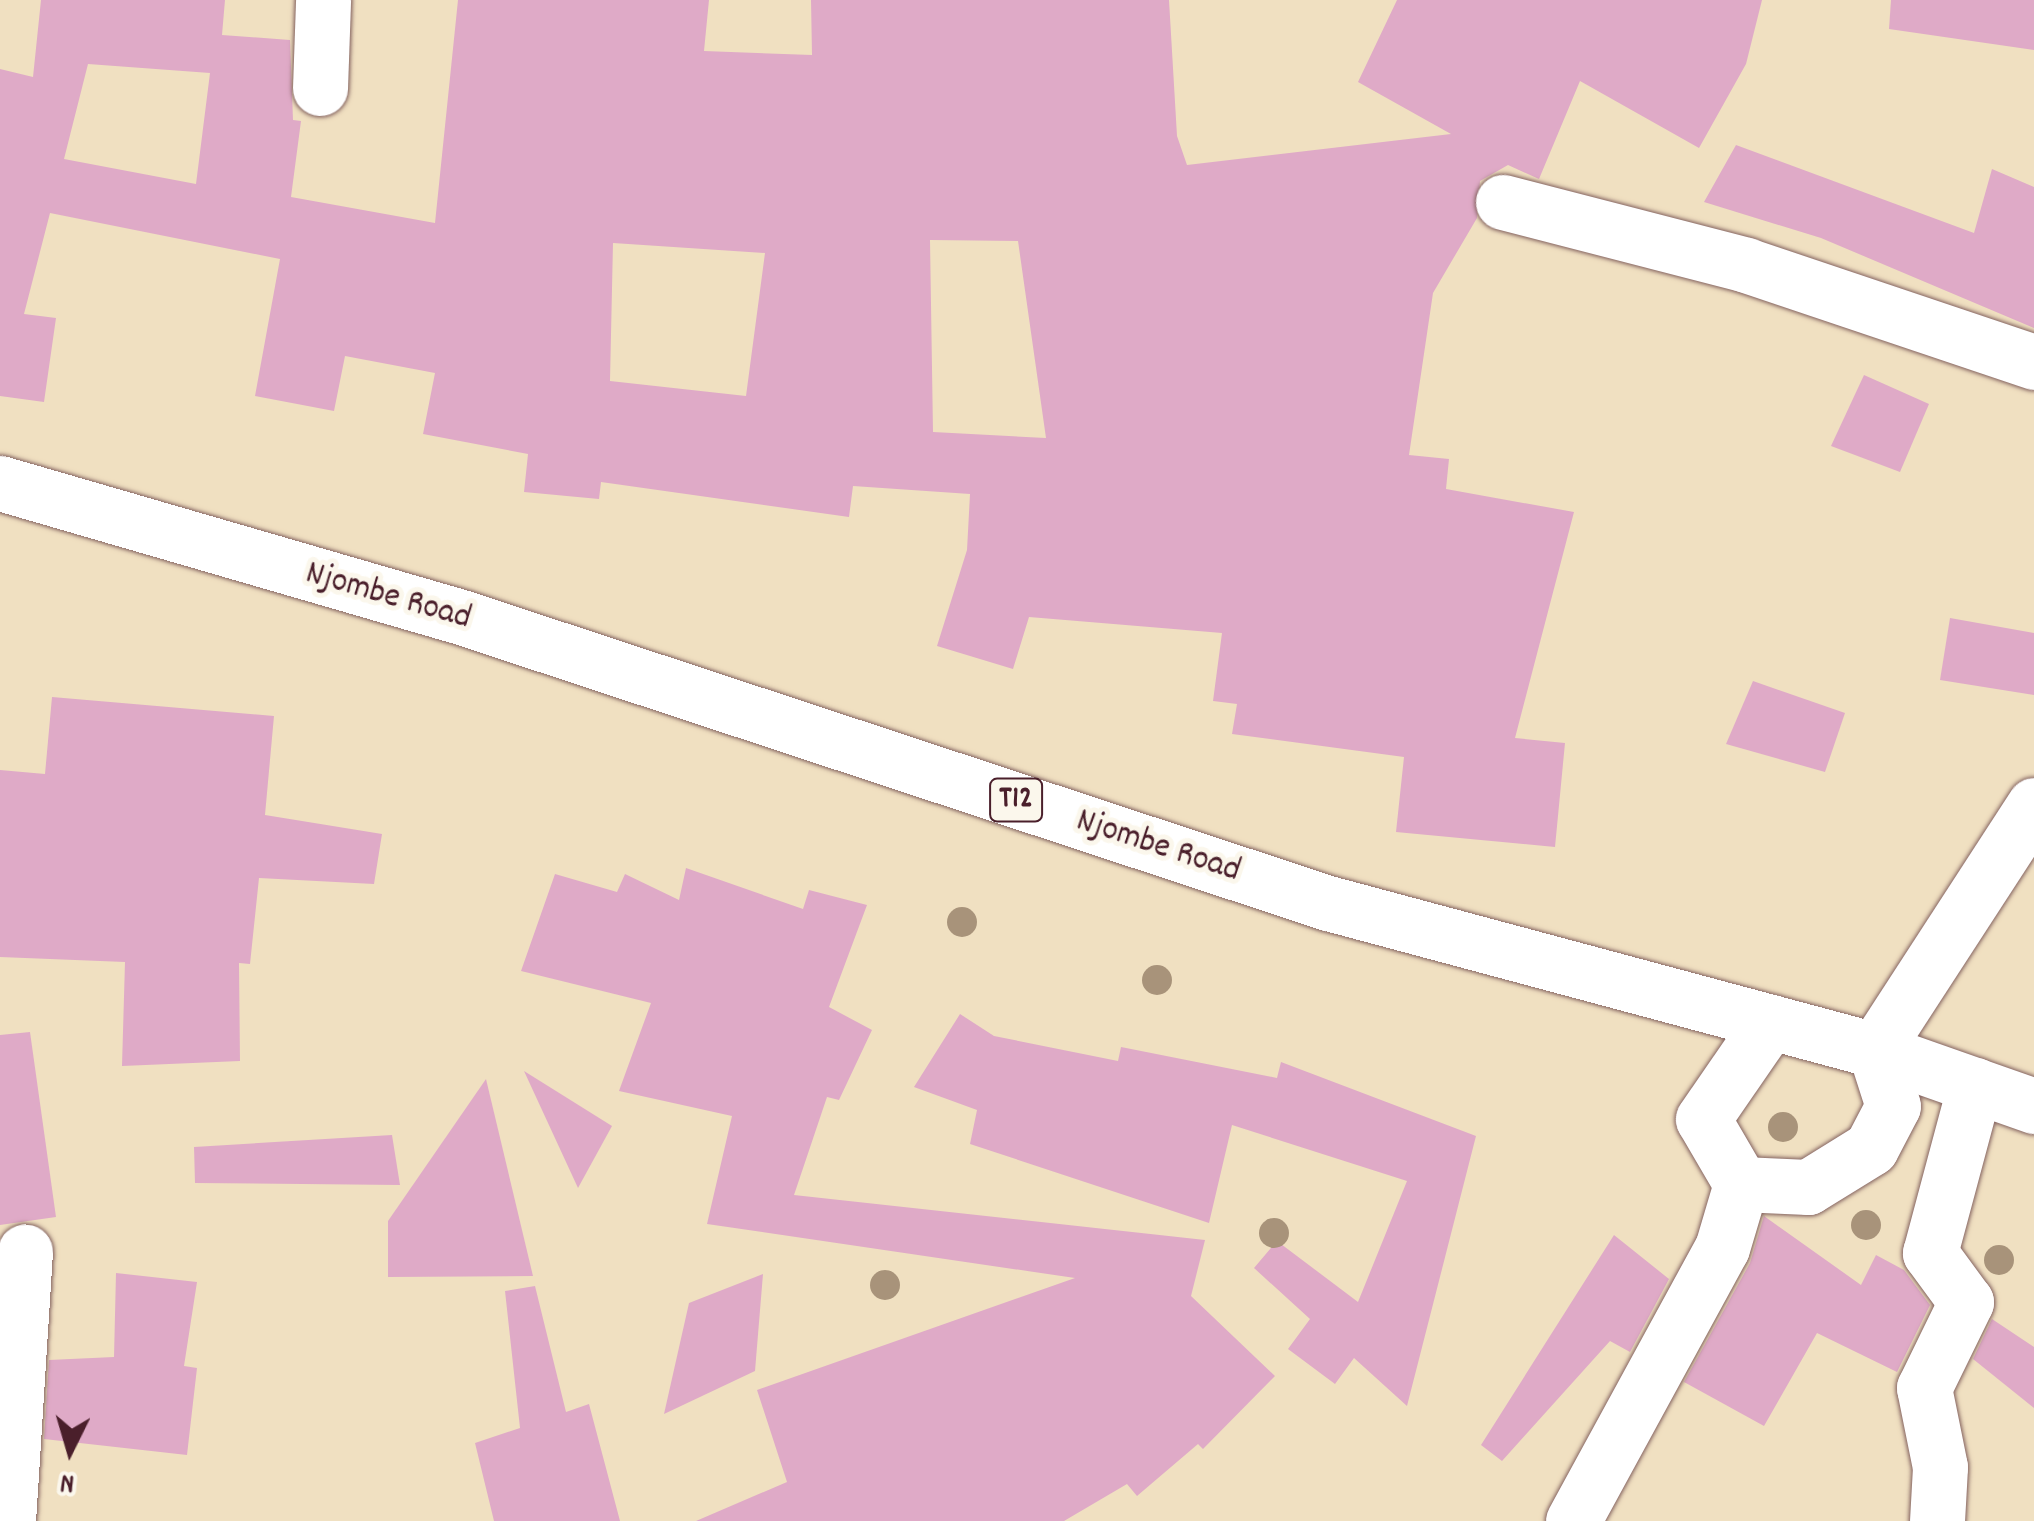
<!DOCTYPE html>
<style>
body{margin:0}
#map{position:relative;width:2034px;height:1521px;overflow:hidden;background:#f0e0c1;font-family:Dekko,sans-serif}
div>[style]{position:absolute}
.building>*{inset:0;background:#dfaac7}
.roads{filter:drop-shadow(0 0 2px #846360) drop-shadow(0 0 2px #846360)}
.minor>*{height:55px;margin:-27.5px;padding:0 27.5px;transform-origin:27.5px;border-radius:27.5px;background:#fff}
.highway>*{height:55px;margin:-27.5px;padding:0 27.5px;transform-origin:27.5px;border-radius:27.5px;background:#fff}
.trees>*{width:30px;height:30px;margin:-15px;border-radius:50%;background:#a8937a}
span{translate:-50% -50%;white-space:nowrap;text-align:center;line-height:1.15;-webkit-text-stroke:10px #fbf7ec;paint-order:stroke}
.shield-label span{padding:2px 8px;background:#fbf7ec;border:2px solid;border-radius:8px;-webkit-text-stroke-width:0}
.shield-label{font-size:32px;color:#4a1f2b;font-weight:700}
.street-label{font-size:35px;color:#4a1f2b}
.north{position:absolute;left:20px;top:1401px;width:100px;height:100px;-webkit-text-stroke:8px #fbf7ec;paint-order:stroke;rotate:185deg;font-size:28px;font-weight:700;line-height:40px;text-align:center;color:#4a1f2b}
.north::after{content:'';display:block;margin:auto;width:35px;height:45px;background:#4a1f2b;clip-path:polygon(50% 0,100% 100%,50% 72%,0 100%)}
</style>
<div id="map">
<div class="building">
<div style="clip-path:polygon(evenodd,41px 0,225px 0,222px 35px,290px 40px,293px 120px,301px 121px,291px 197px,435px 223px,458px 0,709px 0,704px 51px,812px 55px,811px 0,1169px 0,1177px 136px,1187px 165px,1451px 134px,1358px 82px,1397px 0,1762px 0,1746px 64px,1699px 148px,1580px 81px,1539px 179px,1508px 165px,1480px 181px,1477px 218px,1433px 293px,1409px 455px,1449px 459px,1446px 489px,1574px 512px,1515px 738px,1565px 743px,1555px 847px,1396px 832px,1404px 757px,1232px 734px,1237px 704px,1213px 701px,1222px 633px,1029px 617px,1013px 669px,937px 646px,967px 550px,970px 494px,853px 486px,849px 517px,601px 482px,599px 499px,524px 492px,528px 454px,423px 434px,435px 373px,345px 356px,334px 411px,255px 396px,280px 259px,50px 213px,24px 314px,56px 318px,44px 402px,0 396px,0 69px,33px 77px,41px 0,88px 64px,210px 73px,196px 184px,64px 159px,88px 64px,41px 0,930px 240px,1018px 241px,1046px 438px,933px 432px,930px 240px,41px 0,613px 243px,765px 253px,746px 396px,610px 381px,613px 243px)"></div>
<div style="clip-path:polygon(1891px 0,2034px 0,2034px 50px,1889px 29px)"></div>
<div style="clip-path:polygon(1736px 145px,1974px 233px,1992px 169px,2034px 187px,2034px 328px,1821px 238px,1704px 202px)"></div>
<div style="clip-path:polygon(1864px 375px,1929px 404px,1900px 472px,1831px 446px)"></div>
<div style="clip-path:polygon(1950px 618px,2034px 633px,2034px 695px,1940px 680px)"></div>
<div style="clip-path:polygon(1753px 681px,1845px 713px,1825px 772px,1726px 744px)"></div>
<div style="clip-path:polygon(52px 697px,274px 716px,265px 815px,382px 834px,374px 884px,259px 878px,250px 964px,239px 963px,240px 1061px,122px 1066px,125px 962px,0 957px,0 770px,45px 774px)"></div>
<div style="clip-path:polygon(686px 868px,803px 909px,809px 890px,867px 905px,829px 1007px,872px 1030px,839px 1100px,827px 1097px,794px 1195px,1205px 1240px,1191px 1296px,1275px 1376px,1203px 1449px,1198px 1444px,1137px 1496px,1127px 1484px,1064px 1521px,696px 1521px,787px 1482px,757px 1390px,1075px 1278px,707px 1224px,732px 1116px,619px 1091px,651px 1003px,521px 971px,555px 874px,617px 892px,625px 874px,679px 900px)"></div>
<div style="clip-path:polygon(960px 1014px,994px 1036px,1118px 1061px,1121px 1047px,1277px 1078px,1281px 1062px,1476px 1136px,1407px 1406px,1354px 1358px,1335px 1384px,1288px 1349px,1310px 1319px,1254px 1268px,1277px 1241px,1358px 1302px,1407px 1181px,1232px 1125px,1209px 1223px,970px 1144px,977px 1110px,914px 1087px)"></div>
<div style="clip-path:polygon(30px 1032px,56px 1217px,0 1225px,0 1035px)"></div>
<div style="clip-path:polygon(524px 1071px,612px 1126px,578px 1188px)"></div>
<div style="clip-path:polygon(486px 1079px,533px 1276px,388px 1277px,388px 1221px)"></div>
<div style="clip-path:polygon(392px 1135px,400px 1185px,195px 1183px,194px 1147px)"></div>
<div style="clip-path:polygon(1764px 1216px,1861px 1285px,1876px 1255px,1904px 1270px,1930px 1305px,1897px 1372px,1817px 1333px,1764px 1426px,1684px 1382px,1750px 1263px)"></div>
<div style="clip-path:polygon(1614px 1235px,1669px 1279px,1630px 1352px,1610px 1341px,1502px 1461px,1481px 1445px)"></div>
<div style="clip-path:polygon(116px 1273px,197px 1282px,184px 1366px,197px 1368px,187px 1455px,44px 1439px,49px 1360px,114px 1357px)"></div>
<div style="clip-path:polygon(763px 1274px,755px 1371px,664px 1414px,689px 1303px)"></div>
<div style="clip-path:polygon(535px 1286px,566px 1412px,589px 1404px,620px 1521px,494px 1521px,475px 1443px,520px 1428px,505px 1291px)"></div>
<div style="clip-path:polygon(1992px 1319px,2034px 1347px,2034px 1408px,1973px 1359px)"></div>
</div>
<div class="roads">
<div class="minor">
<div style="left:320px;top:88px;width:88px;rotate:-88deg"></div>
<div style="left:1503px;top:202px;width:251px;rotate:14.5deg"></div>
<div style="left:1746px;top:265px;width:304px;rotate:18.6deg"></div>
<div style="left:1741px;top:1184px;width:67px;rotate:2.6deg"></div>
<div style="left:1808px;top:1187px;width:74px;rotate:-31.8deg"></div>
<div style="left:1871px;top:1148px;width:47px;rotate:-62.4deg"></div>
<div style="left:1893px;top:1106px;width:59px;rotate:-107.8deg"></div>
<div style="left:1875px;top:1050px;width:292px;rotate:-57deg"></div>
<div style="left:8px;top:1521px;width:270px;rotate:-86.4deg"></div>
<div style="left:1573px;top:1521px;width:311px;rotate:-61.4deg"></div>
<div style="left:1722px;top:1248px;width:67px;rotate:-73.5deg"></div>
<div style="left:1741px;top:1184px;width:75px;rotate:-120.3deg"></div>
<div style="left:1703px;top:1119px;width:118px;rotate:-55.4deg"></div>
<div style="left:1937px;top:1521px;width:54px;rotate:-86.8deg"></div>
<div style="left:1940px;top:1467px;width:81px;rotate:-101.4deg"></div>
<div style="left:1924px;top:1388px;width:96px;rotate:-64deg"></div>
<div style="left:1966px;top:1302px;width:61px;rotate:-126.3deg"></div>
<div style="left:1930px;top:1253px;width:174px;rotate:-75deg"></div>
</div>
<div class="highway">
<div style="left:0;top:483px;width:474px;rotate:16.2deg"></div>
<div style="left:455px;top:615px;width:919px;rotate:18.26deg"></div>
<div style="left:1328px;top:903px;width:566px;rotate:15.04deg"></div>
<div style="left:1875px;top:1050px;width:169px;rotate:19.4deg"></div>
</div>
</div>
<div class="trees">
<div style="left:962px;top:922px"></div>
<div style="left:1157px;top:980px"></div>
<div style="left:1783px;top:1127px"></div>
<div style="left:1866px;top:1225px"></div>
<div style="left:1274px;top:1233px"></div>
<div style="left:1999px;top:1260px"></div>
<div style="left:885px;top:1285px"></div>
</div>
<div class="shield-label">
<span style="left:1016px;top:800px">T12</span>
</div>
<div class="street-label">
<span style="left:388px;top:597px;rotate:16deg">Njombe Road</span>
<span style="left:1158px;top:847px;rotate:18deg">Njombe Road</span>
</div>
<div class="north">N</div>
</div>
